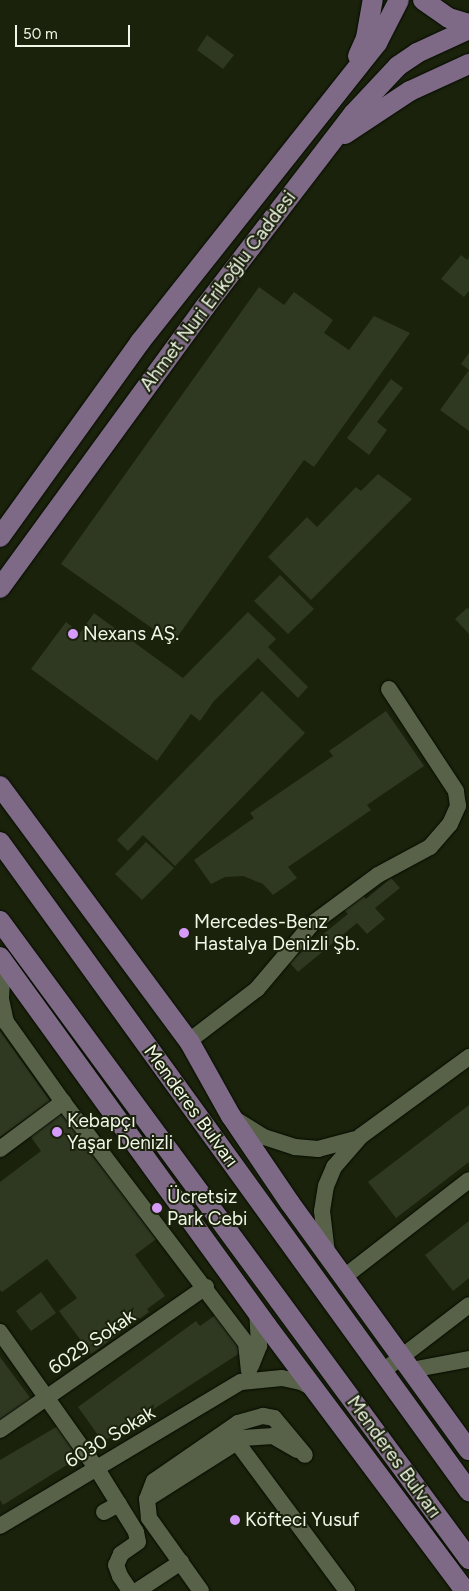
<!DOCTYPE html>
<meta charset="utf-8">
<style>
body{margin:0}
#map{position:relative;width:469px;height:1591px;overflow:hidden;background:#1a220b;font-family:Figtree,sans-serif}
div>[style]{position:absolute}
.building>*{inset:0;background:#2f3820}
.roads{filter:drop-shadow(0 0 1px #050b00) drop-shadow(0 0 1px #050b00)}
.minor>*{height:16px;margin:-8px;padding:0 8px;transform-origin:8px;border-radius:8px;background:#586248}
.major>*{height:20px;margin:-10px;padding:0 10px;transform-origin:10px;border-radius:10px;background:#7e6a86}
.dots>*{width:14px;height:14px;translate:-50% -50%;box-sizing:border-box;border:2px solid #1a220b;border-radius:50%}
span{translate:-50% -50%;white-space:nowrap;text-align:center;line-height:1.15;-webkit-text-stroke:4px #1a220b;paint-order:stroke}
.street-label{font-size:19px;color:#f1f7e8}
.poi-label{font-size:19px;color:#f1f7e8}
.left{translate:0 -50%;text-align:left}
.scale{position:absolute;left:15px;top:25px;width:115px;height:22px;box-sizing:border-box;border:2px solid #f1f7e8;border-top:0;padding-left:6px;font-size:15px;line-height:18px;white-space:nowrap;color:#f1f7e8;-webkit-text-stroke:4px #1a220b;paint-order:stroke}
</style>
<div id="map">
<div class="building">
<div style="clip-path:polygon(207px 35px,234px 55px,223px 69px,197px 50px)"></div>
<div style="clip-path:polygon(461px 255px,467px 260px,469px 257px,469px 291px,464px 297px,441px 279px)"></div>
<div style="clip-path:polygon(259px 287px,284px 305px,294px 292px,333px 320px,324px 333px,349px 350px,374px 316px,410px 333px,314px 467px,304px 460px,173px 643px,61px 564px)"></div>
<div style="clip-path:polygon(469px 353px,469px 370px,461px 364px)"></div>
<div style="clip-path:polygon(469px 370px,469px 431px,440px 410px)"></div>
<div style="clip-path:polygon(391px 379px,403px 388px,377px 422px,387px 430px,369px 455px,347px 438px)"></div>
<div style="clip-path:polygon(378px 474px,412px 499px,311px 600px,268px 557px,307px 517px,317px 527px,356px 487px,361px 491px)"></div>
<div style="clip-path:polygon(280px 575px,314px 609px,288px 634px,254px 601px)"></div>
<div style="clip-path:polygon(467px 608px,469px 609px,469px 634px,455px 619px)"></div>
<div style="clip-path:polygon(248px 612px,276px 639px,268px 647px,308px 687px,298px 698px,258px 658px,214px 701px,200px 721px,191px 714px,157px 761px,31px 669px,66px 622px,80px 633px,94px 613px,183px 678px)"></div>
<div style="clip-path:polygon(262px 691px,305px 733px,175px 866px,143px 835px,128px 851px,117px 840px)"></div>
<div style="clip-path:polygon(386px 711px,424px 766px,367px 805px,371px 810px,288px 867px,297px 878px,273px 895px,263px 884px,243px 876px,225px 877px,211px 884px,194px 860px,254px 818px,250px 813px,333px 756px,329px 751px)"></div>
<div style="clip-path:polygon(146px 842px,174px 868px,142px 900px,115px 874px)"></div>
<div style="clip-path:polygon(391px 878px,400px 888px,375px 908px,385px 919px,367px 934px,357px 923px,298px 972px,289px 962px,348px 914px,344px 910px,361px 894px,366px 899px)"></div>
<div style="clip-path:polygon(0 1031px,50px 1101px,0 1137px)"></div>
<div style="clip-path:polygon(63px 1102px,81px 1139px,156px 1239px,135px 1255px,165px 1296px,147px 1309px,149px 1312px,91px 1354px,59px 1311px,77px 1298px,47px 1259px,2px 1292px,0 1290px,0 1182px,41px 1151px,26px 1130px)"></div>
<div style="clip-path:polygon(469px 1105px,469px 1162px,396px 1218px,368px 1182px)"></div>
<div style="clip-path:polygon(469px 1221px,469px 1278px,453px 1291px,425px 1255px)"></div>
<div style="clip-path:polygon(41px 1292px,56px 1313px,31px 1331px,16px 1311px)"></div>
<div style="clip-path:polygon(220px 1312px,246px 1349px,103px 1442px,78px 1407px,196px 1321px,200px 1326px)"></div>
<div style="clip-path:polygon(0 1357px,31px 1399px,0 1421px)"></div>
<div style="clip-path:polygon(58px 1426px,78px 1458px,3px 1505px,0 1500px,0 1460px)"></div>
</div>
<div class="roads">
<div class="minor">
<div style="left:3px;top:961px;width:38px;rotate:93deg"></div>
<div style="left:1px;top:999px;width:24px;rotate:78deg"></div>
<div style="left:6px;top:1022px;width:98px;rotate:54.5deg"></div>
<div style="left:63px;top:1102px;width:303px;rotate:52.8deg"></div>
<div style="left:246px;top:1343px;width:28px;rotate:84deg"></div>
<div style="left:189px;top:1041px;width:86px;rotate:-37.4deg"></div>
<div style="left:257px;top:989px;width:85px;rotate:-49.8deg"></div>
<div style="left:312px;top:924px;width:82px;rotate:-36.6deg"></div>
<div style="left:378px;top:875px;width:59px;rotate:-28.3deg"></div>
<div style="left:430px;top:847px;width:30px;rotate:-49deg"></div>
<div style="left:450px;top:824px;width:20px;rotate:-66deg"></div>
<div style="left:458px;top:806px;width:15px;rotate:-98deg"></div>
<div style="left:456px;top:791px;width:122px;rotate:-123.3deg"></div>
<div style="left:235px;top:1119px;width:34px;rotate:32deg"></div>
<div style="left:264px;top:1137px;width:33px;rotate:18deg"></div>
<div style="left:295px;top:1147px;width:23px;rotate:5deg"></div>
<div style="left:318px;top:1149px;width:38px;rotate:-15deg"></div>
<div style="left:0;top:1149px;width:79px;rotate:-36.7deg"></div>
<div style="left:327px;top:1253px;width:42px;rotate:-96.8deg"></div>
<div style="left:322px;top:1211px;width:25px;rotate:-81deg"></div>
<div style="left:326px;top:1186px;width:21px;rotate:-67deg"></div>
<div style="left:334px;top:1167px;width:41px;rotate:-48.9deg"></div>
<div style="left:361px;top:1136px;width:134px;rotate:-36.2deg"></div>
<div style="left:344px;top:1277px;width:158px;rotate:-37.8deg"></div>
<div style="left:0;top:1332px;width:168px;rotate:54.7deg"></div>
<div style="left:97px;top:1469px;width:74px;rotate:58.2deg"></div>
<div style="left:136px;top:1532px;width:10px;rotate:79deg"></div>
<div style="left:138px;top:1542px;width:21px;rotate:145deg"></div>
<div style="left:121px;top:1554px;width:12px;rotate:114deg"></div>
<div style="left:116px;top:1565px;width:12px;rotate:70deg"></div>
<div style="left:120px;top:1576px;width:18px;rotate:56deg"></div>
<div style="left:251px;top:1366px;width:22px;rotate:-68deg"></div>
<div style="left:259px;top:1346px;width:33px;rotate:-93deg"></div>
<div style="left:411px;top:1370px;width:59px;rotate:-10.7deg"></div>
<div style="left:383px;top:1371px;width:108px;rotate:-37.5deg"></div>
<div style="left:0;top:1430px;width:251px;rotate:-34.8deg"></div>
<div style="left:236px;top:1441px;width:187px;rotate:53.5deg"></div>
<div style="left:147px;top:1499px;width:114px;rotate:-32.4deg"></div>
<div style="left:243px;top:1438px;width:30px;rotate:-4deg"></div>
<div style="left:273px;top:1436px;width:28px;rotate:30deg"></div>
<div style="left:104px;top:1512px;width:17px;rotate:-28deg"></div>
<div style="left:0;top:1526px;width:281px;rotate:-30.9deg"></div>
<div style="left:241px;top:1382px;width:41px;rotate:-5.6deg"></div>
<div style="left:282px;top:1378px;width:19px;rotate:12deg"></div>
<div style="left:301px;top:1382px;width:15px;rotate:28deg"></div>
<div style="left:137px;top:1591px;width:53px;rotate:-33.4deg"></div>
<div style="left:201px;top:1591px;width:90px;rotate:-125.5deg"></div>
<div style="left:149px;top:1518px;width:19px;rotate:-96deg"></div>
<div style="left:147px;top:1499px;width:19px;rotate:-69deg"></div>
<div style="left:154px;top:1481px;width:102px;rotate:-34.6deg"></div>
<div style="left:238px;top:1423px;width:26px;rotate:-16deg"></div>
<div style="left:263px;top:1416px;width:11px;rotate:10deg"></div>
<div style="left:274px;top:1418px;width:48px;rotate:50deg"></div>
</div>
<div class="major">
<div style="left:423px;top:0;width:32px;rotate:35deg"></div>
<div style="left:449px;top:18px;width:21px;rotate:17deg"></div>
<div style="left:358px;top:56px;width:20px;rotate:-66deg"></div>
<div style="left:366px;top:38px;width:39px;rotate:-80deg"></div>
<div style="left:345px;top:134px;width:78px;rotate:-33.5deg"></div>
<div style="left:410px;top:91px;width:65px;rotate:-24.6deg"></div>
<div style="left:0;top:537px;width:240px;rotate:-54.3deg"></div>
<div style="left:140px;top:342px;width:382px;rotate:-51.6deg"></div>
<div style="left:377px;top:43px;width:48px;rotate:-62.9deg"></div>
<div style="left:0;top:588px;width:348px;rotate:-53.9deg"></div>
<div style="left:205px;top:307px;width:243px;rotate:-52.5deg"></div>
<div style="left:353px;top:114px;width:66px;rotate:-46.8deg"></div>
<div style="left:398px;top:66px;width:23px;rotate:-34deg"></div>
<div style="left:417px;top:53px;width:57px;rotate:-24.8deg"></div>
<div style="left:0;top:786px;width:317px;rotate:53.5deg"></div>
<div style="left:189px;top:1041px;width:86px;rotate:60.8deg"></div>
<div style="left:231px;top:1116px;width:105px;rotate:55.9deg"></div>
<div style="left:290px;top:1203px;width:305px;rotate:54.1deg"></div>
<div style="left:0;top:842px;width:801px;rotate:54.15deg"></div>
<div style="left:0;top:921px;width:792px;rotate:53.68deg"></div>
<div style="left:0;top:957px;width:455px;rotate:54.1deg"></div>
<div style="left:267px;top:1326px;width:331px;rotate:53.2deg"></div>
</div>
</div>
<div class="dots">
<div style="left:73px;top:634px;background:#d69bfa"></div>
<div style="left:184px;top:933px;background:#d69bfa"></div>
<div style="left:57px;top:1132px;background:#d69bfa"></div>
<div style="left:157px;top:1208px;background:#d69bfa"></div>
<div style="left:235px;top:1520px;background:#d69bfa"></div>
</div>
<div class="street-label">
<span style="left:218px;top:291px;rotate:-53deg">Ahmet Nuri Erikoğlu Caddesi</span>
<span style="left:191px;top:1106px;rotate:54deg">Menderes Bulvarı</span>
<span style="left:92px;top:1342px;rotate:-34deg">6029 Sokak</span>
<span style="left:110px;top:1437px;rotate:-31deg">6030 Sokak</span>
<span style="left:394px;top:1457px;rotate:54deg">Menderes Bulvarı</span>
</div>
<div class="poi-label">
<span class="left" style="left:83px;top:634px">Nexans AŞ.</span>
<span class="left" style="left:194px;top:933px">Mercedes-Benz<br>Hastalya Denizli Şb.</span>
<span class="left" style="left:67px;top:1132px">Kebapçı<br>Yaşar Denizli</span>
<span class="left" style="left:167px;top:1208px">Ücretsiz<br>Park Cebi</span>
<span class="left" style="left:245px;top:1520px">Köfteci Yusuf</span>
</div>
<div class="scale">50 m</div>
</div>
